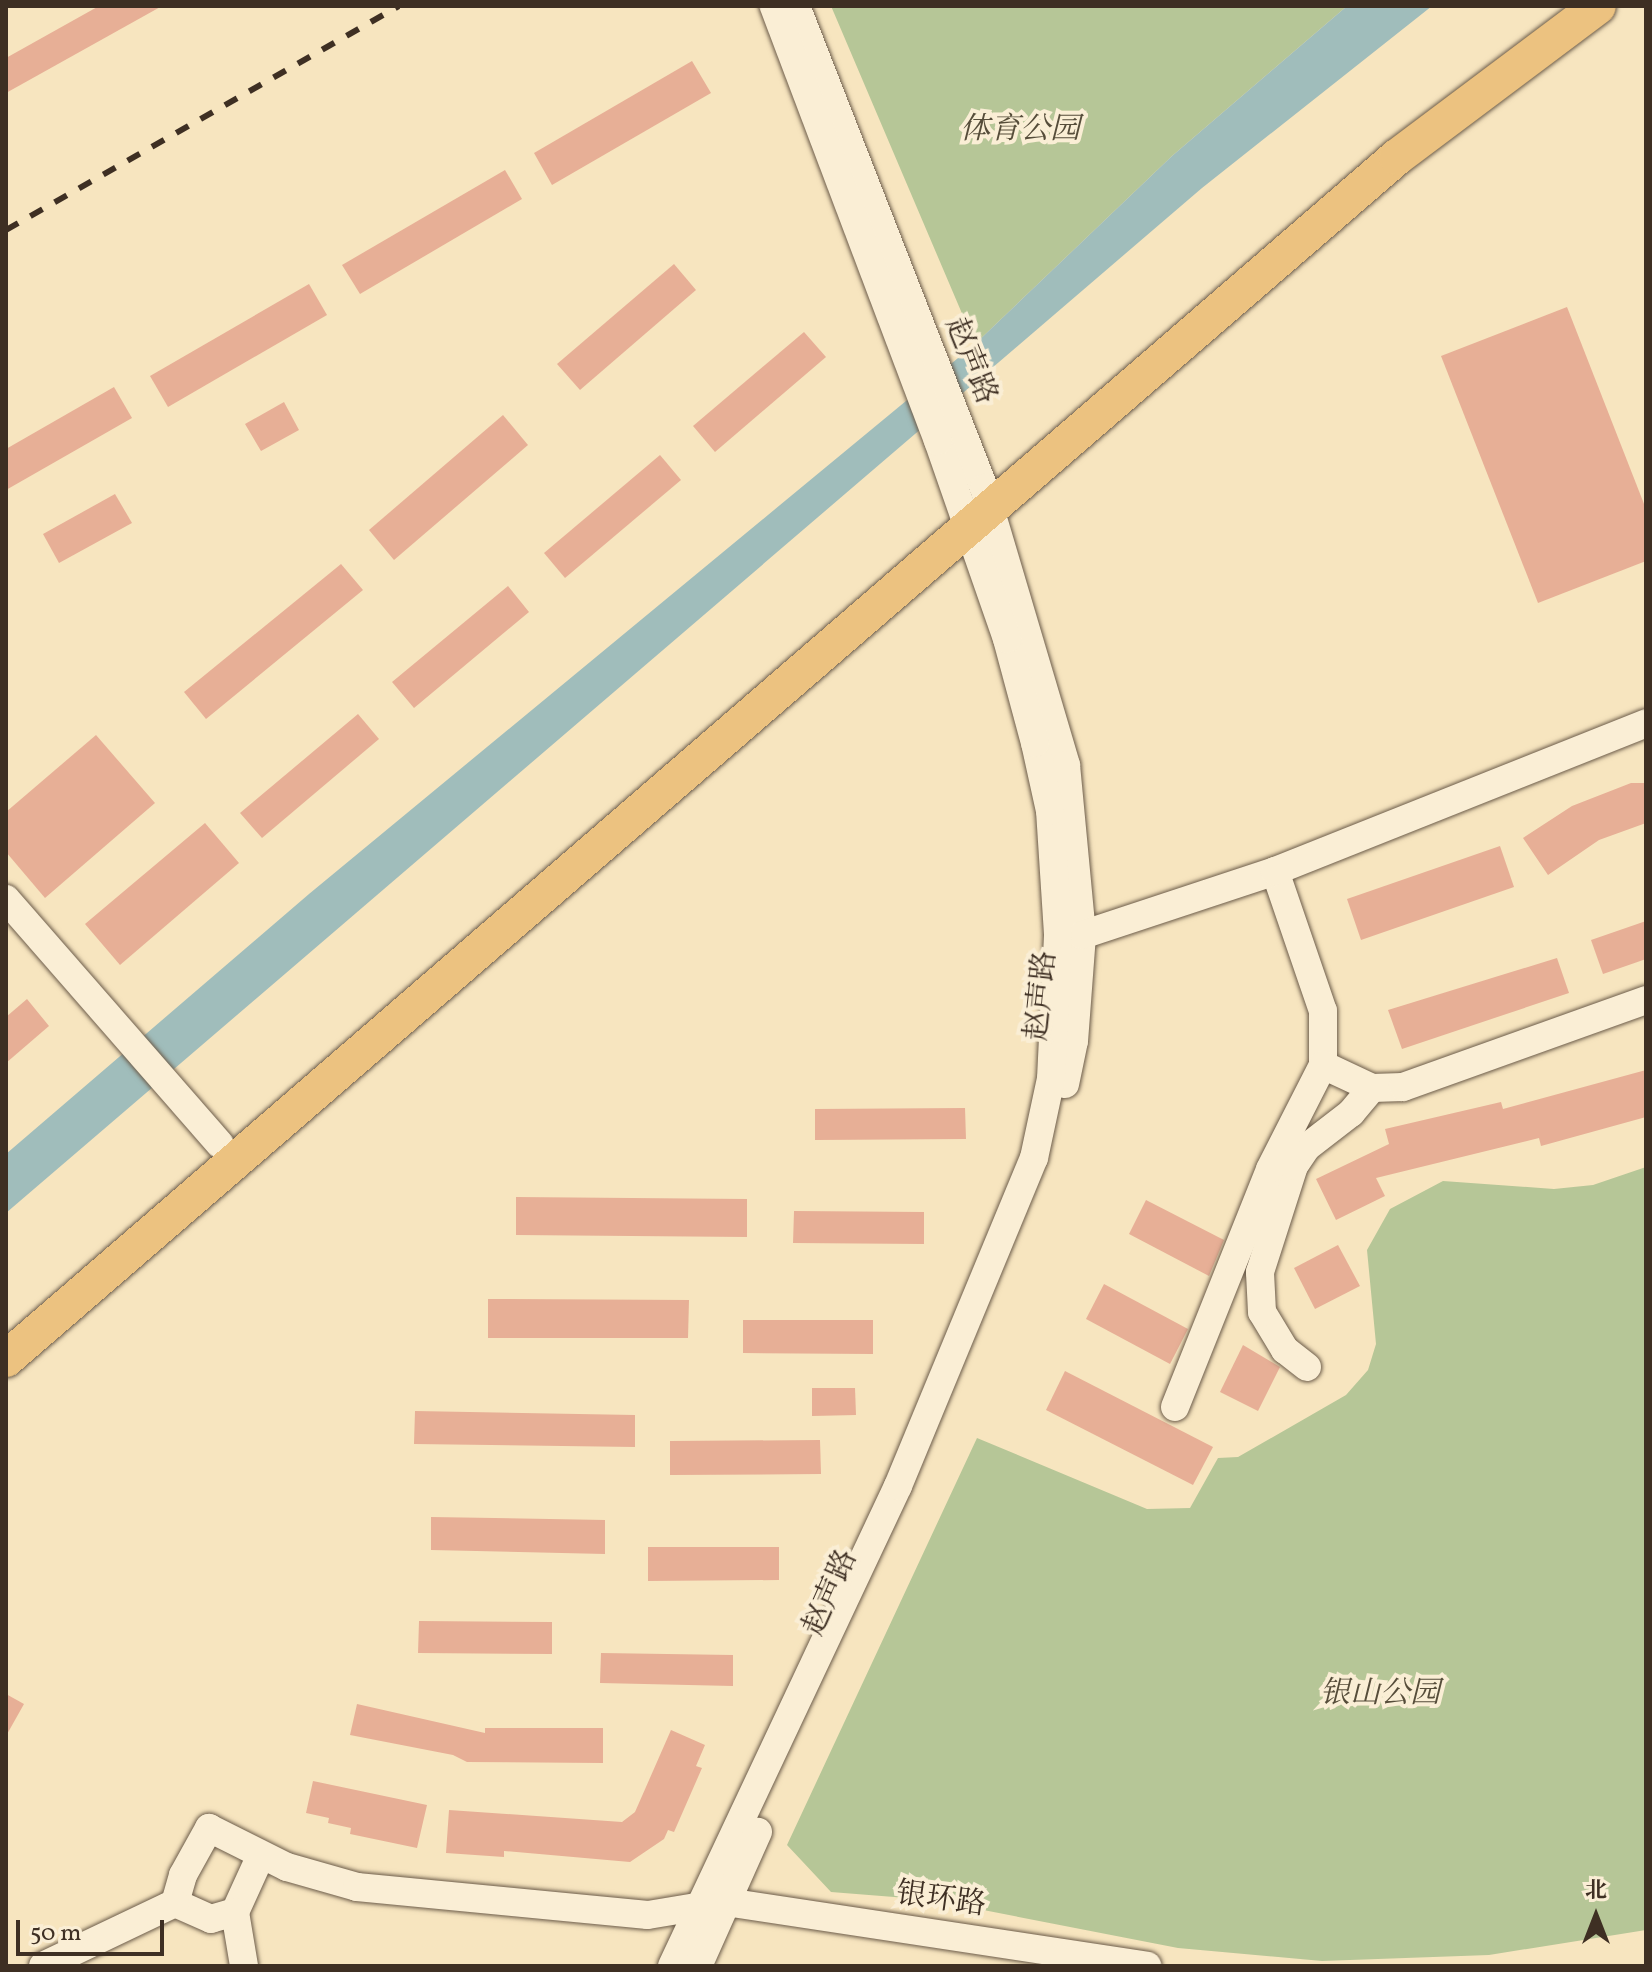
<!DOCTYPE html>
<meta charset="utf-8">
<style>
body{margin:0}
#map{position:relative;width:1652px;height:1972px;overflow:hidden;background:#f7e5bf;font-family:Vollkorn,"Noto Serif SC",serif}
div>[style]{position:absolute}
.green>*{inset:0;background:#b6c697}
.water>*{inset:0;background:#a0bdbb}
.building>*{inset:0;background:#e7af96}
.roads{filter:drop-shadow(0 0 2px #6c5c4a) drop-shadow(0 0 2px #6c5c4a)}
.minor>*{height:28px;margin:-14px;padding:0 14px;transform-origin:14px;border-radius:14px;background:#faeed5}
.major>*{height:36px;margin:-18px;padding:0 18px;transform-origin:18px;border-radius:18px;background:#ecc280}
.rail>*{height:6px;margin-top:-3px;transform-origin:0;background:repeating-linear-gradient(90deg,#3e2f23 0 14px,transparent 0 28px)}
span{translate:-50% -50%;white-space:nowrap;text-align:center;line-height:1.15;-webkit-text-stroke:8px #faeed5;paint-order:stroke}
.park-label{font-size:30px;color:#564d3a;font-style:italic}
.street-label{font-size:30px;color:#3e2f23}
.frame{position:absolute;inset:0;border:8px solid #3e2f23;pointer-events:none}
.north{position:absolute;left:1556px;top:1876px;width:80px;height:80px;-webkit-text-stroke:6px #faeed5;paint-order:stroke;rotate:0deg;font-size:22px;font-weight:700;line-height:32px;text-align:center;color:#3e2f23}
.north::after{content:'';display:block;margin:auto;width:28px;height:36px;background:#3e2f23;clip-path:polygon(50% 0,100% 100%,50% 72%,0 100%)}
.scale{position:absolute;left:16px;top:1920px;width:148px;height:36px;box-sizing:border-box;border:4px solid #3e2f23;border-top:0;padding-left:10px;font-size:24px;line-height:28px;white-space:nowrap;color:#3e2f23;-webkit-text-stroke:6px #faeed5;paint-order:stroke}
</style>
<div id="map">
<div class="green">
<div style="clip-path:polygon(831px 6px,1347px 6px,1172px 156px,975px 344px)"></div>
<div style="clip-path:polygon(1646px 1167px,1646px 1930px,1489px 1955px,1322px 1961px,1178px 1948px,932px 1900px,831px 1892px,787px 1845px,977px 1438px,1147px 1509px,1190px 1508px,1218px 1458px,1238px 1457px,1346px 1395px,1368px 1370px,1376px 1344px,1367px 1250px,1390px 1209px,1443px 1181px,1554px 1189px,1593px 1185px)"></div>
</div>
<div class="water">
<div style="clip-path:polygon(1347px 6px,1432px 6px,1202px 188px,6px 1213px,6px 1154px,309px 894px,975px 344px,1172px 156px)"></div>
</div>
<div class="building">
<div style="clip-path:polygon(99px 6px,162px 6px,6px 93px,6px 58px)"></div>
<div style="clip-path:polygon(692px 61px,711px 93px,552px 185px,534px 153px)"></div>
<div style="clip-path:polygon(505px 170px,522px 199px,360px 294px,342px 265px)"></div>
<div style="clip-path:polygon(674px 264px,696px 290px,580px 390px,557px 364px)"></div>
<div style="clip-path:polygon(309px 284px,327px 315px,168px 407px,150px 376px)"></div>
<div style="clip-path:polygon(1567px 307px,1646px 509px,1646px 561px,1538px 603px,1441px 356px)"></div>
<div style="clip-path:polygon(804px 332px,826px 357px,715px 452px,693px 426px)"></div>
<div style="clip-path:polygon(114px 387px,132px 418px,6px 490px,6px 449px)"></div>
<div style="clip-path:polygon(284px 402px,299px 430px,261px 451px,245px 424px)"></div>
<div style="clip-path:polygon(503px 415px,528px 445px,394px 560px,369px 530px)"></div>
<div style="clip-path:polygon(660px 455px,681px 480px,565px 578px,544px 553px)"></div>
<div style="clip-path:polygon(115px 494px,132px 523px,59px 563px,43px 534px)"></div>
<div style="clip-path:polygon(341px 564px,363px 590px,206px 719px,184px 692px)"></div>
<div style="clip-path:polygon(508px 586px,529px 612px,414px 708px,392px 682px)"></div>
<div style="clip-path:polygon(358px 714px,379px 739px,262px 838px,240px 813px)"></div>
<div style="clip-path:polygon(96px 735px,155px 803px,45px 898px,6px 852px,6px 812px)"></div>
<div style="clip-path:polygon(1631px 783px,1646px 783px,1646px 823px,1599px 840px,1548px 875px,1523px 838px,1572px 806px)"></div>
<div style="clip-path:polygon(205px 823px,239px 863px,120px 965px,85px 924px)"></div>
<div style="clip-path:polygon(1500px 846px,1514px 887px,1361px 940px,1347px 899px)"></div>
<div style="clip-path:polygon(1646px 921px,1646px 959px,1603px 974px,1591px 940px)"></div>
<div style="clip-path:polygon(1557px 958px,1569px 993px,1402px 1049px,1388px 1010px)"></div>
<div style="clip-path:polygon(27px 999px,49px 1026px,6px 1063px,6px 1017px)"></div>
<div style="clip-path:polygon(1646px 1070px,1646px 1117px,1541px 1146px,1539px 1138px,1376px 1178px,1385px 1196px,1336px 1220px,1316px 1179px,1389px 1144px,1385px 1129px,1501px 1102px,1503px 1109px)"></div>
<div style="clip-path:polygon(965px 1108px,966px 1139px,815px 1140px,815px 1109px)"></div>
<div style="clip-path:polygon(516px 1197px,747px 1199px,747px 1237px,516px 1235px)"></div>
<div style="clip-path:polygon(1146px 1200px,1224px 1240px,1209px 1276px,1129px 1234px)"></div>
<div style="clip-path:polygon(794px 1211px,924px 1212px,924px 1244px,793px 1243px)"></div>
<div style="clip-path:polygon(1338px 1245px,1360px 1286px,1315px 1309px,1294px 1268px)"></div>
<div style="clip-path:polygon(1104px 1284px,1188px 1329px,1170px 1364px,1086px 1319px)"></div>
<div style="clip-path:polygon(488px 1299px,689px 1300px,688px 1338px,488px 1338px)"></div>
<div style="clip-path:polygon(743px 1320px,873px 1320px,873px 1354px,743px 1353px)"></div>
<div style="clip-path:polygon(1243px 1345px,1280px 1367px,1258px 1411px,1220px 1392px)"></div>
<div style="clip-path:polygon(1065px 1371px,1213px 1447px,1193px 1485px,1046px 1410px)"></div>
<div style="clip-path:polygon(812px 1388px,855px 1388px,856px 1415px,812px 1416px)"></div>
<div style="clip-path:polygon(415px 1411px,635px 1415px,635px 1447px,414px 1444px)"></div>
<div style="clip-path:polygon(820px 1440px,821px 1474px,670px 1475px,670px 1441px)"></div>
<div style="clip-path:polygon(431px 1517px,605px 1520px,605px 1554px,431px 1550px)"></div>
<div style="clip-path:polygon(648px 1547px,779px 1547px,779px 1580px,648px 1581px)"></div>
<div style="clip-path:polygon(419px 1621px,552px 1622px,552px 1654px,418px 1653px)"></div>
<div style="clip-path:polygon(601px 1653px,733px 1655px,733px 1686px,600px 1683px)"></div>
<div style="clip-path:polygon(6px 1694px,24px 1704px,6px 1736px)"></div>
<div style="clip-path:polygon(357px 1704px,485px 1733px,485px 1728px,603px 1728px,603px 1763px,467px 1762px,453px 1755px,350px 1735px)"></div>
<div style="clip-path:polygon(671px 1730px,705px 1745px,696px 1766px,702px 1768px,674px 1832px,668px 1830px,664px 1839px,630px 1862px,504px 1851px,504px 1857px,446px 1853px,449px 1810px,622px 1822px,635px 1812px)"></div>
<div style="clip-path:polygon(313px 1781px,427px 1805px,417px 1848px,350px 1834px,351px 1828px,328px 1823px,329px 1818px,306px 1813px)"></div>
</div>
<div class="roads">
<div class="minor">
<div style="left:796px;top:6px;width:517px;rotate:68.69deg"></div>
<div style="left:984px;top:488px;width:289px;rotate:73.5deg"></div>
<div style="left:1066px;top:765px;width:171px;rotate:84.6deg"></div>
<div style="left:1082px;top:935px;width:106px;rotate:94.3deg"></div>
<div style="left:1074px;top:1041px;width:44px;rotate:101.8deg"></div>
<div style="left:1275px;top:871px;width:148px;rotate:71.1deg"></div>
<div style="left:1323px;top:1011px;width:54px;rotate:90deg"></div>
<div style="left:6px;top:899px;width:325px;rotate:48.9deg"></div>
<div style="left:1082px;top:935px;width:203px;rotate:-18.3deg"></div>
<div style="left:1275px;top:871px;width:399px;rotate:-21.7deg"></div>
<div style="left:1307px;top:1367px;width:28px;rotate:-142deg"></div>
<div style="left:1285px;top:1350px;width:44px;rotate:-121.2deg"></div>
<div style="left:1262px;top:1312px;width:40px;rotate:-92.9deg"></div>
<div style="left:1260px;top:1272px;width:111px;rotate:-72.2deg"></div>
<div style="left:1294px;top:1166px;width:23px;rotate:-56deg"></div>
<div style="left:1307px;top:1147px;width:56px;rotate:-37.7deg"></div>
<div style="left:1351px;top:1113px;width:33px;rotate:-50deg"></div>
<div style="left:1175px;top:1407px;width:256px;rotate:-68.2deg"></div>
<div style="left:1270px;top:1169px;width:117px;rotate:-63deg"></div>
<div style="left:1323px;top:1065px;width:54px;rotate:25.1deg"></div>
<div style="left:1372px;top:1088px;width:31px;rotate:-2deg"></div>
<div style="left:1403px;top:1087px;width:258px;rotate:-19.7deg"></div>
<div style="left:261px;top:1855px;width:63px;rotate:114.5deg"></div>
<div style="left:235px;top:1912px;width:25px;rotate:164deg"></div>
<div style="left:211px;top:1919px;width:39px;rotate:-156deg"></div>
<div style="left:175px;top:1903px;width:29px;rotate:-74deg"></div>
<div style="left:183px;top:1875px;width:54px;rotate:-61deg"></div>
<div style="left:209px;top:1828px;width:87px;rotate:26.6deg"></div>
<div style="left:287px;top:1867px;width:73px;rotate:15.9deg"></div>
<div style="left:357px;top:1887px;width:292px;rotate:5.5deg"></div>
<div style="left:648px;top:1915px;width:79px;rotate:-9.5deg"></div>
<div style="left:726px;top:1902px;width:426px;rotate:8.6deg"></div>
<div style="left:235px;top:1912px;width:55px;rotate:80.5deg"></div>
<div style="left:43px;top:1966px;width:146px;rotate:-25.5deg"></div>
<div style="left:672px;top:1966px;width:531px;rotate:-64.79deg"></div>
<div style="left:898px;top:1486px;width:355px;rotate:-67.5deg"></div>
<div style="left:1034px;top:1158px;width:81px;rotate:-77.9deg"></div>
<div style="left:1051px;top:1079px;width:145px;rotate:-87.2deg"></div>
<div style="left:1058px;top:934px;width:123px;rotate:-93.7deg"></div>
<div style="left:1050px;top:811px;width:70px;rotate:-102.4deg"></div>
<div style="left:1035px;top:743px;width:108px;rotate:-105.1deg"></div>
<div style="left:1007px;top:639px;width:210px;rotate:-109.2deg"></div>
<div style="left:938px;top:441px;width:465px;rotate:-110.7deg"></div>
<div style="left:698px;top:1966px;width:147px;rotate:-65.9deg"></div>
</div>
<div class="major">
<div style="left:6px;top:1359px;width:1838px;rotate:-40.83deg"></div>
<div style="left:1397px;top:157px;width:251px;rotate:-36.9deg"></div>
</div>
</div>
<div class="rail">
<div style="left:6px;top:230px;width:452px;rotate:-29.7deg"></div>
</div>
<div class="park-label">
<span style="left:1020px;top:130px">体育公园</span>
<span style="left:1380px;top:1694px">银山公园</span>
</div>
<div class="street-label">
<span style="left:970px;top:361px;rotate:68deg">赵声路</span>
<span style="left:1042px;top:996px;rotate:-84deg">赵声路</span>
<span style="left:831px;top:1593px;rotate:-66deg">赵声路</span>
<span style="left:941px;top:1900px;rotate:8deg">银环路</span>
</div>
<div class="frame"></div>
<div class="north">北</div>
<div class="scale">50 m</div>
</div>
